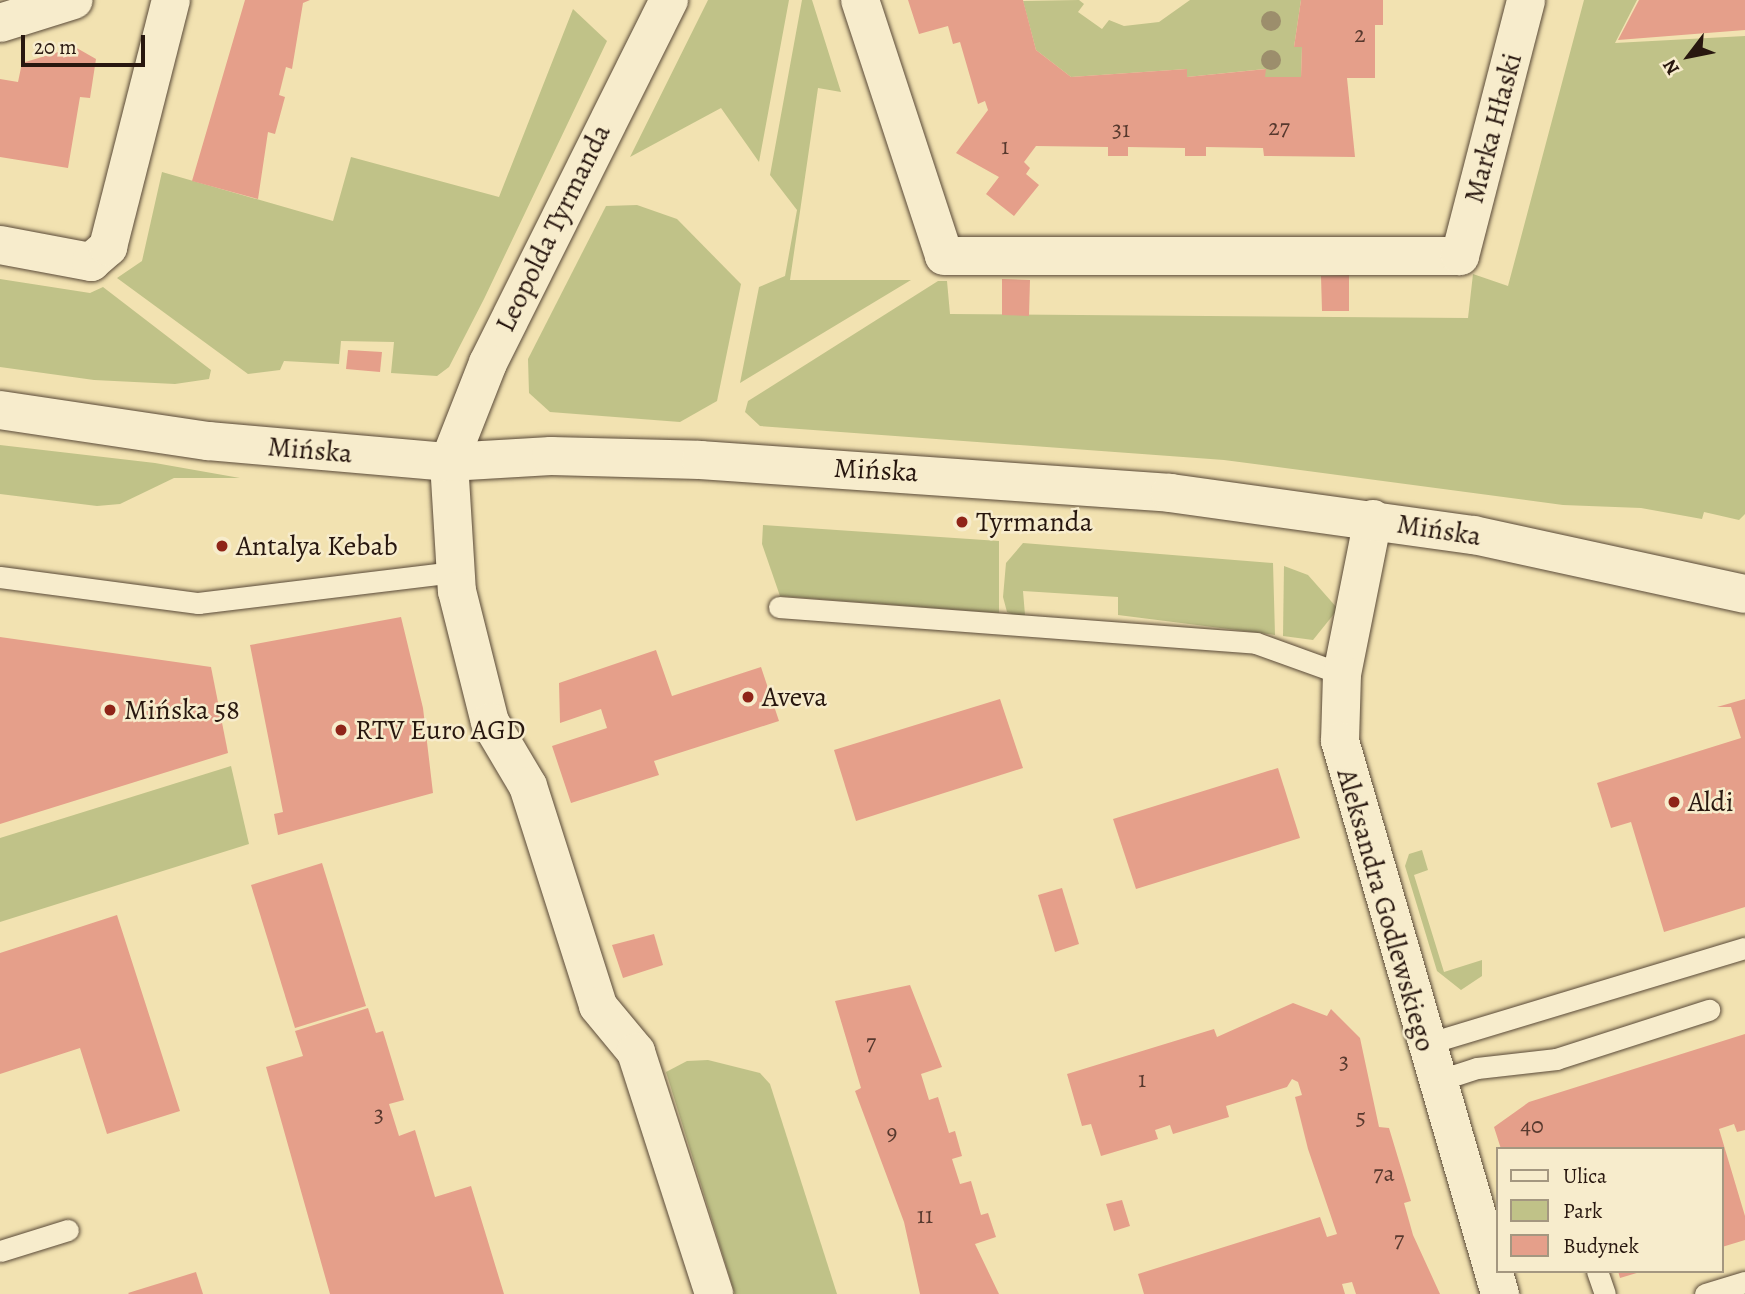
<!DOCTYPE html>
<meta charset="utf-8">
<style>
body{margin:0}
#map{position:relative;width:1745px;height:1294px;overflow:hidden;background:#f2e2b1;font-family:Alegreya,serif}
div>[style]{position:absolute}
.green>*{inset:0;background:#c0c288}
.building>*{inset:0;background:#e59f8a}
.roads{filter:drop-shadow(0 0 2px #5a4a38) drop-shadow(0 0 2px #5a4a38)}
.service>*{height:21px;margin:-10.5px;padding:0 10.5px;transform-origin:10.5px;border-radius:10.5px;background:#f7eccc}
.minor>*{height:38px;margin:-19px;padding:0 19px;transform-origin:19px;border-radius:19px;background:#f7eccc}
.tertiary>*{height:38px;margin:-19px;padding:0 19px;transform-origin:19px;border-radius:19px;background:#f7eccc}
.trees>*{width:20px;height:20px;margin:-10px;border-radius:50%;background:#9c8e6c}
.dots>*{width:19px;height:19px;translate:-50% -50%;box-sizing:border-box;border:4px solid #f7eccc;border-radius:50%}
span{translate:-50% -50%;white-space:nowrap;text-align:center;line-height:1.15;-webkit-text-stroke:5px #f7eccc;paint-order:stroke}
.number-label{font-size:24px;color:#57392e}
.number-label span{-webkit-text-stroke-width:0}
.street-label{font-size:28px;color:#28170f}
.poi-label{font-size:28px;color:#28170f}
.left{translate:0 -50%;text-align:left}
.legend{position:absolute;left:1496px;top:1147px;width:228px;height:126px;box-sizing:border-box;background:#f7eccc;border:2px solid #a49780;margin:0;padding:9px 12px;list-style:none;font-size:21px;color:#28170f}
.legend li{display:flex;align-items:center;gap:14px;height:35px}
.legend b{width:35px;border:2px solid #a49780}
.north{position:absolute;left:1654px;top:21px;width:70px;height:70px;-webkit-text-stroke:5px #f7eccc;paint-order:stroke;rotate:238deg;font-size:19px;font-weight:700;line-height:28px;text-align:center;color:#28170f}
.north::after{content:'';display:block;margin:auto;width:24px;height:32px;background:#28170f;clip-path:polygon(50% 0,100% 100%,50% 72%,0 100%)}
.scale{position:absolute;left:21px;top:35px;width:124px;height:32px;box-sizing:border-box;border:4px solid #28170f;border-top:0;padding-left:9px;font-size:21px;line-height:24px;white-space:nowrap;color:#28170f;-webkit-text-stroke:5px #f7eccc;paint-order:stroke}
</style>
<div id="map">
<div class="green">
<div style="clip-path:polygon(708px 0,789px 0,759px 162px,721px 108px,630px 157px)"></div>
<div style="clip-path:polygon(802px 0,812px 0,841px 92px,818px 88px,790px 280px,911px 280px,740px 383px,759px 287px,785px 276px,797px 210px,770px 175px)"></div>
<div style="clip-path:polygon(1079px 0,1084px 4px,1078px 12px,1102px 29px,1109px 20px,1124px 26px,1159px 22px,1190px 0,1301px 0,1294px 47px,1302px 47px,1301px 77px,1265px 77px,1265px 69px,1187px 77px,1187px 69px,1071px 77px,1036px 50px,1023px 1px)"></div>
<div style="clip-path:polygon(1584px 0,1637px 0,1615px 43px,1745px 36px,1745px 514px,1739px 520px,1704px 512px,1702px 519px,1641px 508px,1563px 505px,1224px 460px,760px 426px,745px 412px,748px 401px,938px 281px,947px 281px,950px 314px,1468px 318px,1473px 274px,1508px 286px)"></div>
<div style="clip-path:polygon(573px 9px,607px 41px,484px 299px,449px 367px,437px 376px,391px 373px,394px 342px,341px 341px,339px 364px,284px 361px,280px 370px,248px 374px,117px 278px,142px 261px,162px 172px,333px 221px,351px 157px,499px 197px)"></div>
<div style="clip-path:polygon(637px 205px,677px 219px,741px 284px,717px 401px,680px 422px,550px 412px,529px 393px,528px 359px,606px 206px)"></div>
<div style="clip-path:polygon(0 279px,90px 293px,103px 287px,211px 370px,209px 379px,175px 384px,94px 380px,0 367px)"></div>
<div style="clip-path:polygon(0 445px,155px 463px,240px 478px,174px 478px,120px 504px,97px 506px,0 494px)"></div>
<div style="clip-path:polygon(763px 525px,999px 541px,999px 613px,780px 596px,762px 544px)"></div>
<div style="clip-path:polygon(1023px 543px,1273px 563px,1275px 635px,1118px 615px,1118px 597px,1023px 591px,1025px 615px,1016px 616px,1007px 612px,1003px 597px,1006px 563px)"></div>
<div style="clip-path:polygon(1284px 566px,1308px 575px,1338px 609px,1313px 640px,1283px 636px)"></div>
<div style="clip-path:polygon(231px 766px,249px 844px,0 922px,0 838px)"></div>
<div style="clip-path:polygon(1422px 850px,1428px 870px,1414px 875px,1444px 972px,1482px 960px,1482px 976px,1461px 990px,1437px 971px,1405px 866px,1409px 854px)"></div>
<div style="clip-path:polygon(708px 1060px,760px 1073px,770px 1084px,837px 1294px,735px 1294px,666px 1072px,687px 1061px)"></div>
</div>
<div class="building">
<div style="clip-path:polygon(245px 0,310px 0,303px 3px,292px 69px,286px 67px,279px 95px,285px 97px,275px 134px,268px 132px,258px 199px,192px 181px)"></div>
<div style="clip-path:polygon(908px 0,1023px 0,1036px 50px,1071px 77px,1187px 69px,1187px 77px,1266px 69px,1265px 77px,1301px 77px,1302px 47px,1294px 47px,1301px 0,1383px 0,1383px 25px,1375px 25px,1375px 78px,1347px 78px,1355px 157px,1264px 156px,1263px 148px,1206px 147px,1206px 156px,1185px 156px,1185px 148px,1128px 147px,1128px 156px,1108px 156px,1108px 147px,1036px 146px,1024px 162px,1030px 168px,1026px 174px,1039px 185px,1014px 216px,986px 194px,999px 177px,956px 153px,988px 110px,985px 101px,978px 104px,960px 42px,953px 44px,948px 26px,919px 34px)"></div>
<div style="clip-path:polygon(1639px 0,1745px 0,1745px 30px,1618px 40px)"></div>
<div style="clip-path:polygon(75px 47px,96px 59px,90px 98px,80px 97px,68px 168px,0 157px,0 79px,18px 82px,22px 63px)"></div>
<div style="clip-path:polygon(1349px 275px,1349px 311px,1322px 311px,1321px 276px)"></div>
<div style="clip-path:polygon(1002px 279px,1030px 280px,1029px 316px,1002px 315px)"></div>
<div style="clip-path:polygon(348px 350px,382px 352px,380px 372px,346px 369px)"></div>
<div style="clip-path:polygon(401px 617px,423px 708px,433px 793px,278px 835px,274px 814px,283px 812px,250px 645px)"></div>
<div style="clip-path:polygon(0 637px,211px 667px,228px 753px,0 824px)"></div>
<div style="clip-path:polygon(656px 650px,672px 696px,761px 667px,779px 721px,654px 761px,659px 775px,571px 803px,552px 746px,607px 728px,601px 709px,560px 723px,559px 683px)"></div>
<div style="clip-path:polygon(1000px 699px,1023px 768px,856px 821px,834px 750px)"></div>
<div style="clip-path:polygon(1745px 699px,1745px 907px,1664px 932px,1631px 822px,1611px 828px,1597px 783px,1741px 738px,1731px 707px,1717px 707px)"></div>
<div style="clip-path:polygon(1278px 768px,1300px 838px,1136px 889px,1113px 819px)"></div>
<div style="clip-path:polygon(322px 863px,366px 1006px,295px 1028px,251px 885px)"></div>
<div style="clip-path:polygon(1062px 888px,1079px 944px,1055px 952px,1038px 895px)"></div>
<div style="clip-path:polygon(117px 915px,180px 1111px,107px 1134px,80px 1048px,0 1074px,0 953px)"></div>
<div style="clip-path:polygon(654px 934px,663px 965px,623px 978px,612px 945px)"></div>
<div style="clip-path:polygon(910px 985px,942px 1067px,921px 1074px,929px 1100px,938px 1097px,949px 1133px,955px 1131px,962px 1156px,952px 1159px,960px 1184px,971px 1181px,981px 1215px,988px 1213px,996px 1237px,975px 1244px,999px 1294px,920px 1294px,904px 1222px,855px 1091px,861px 1088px,835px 1001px)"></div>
<div style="clip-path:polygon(1293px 1003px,1327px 1016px,1331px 1009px,1360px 1038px,1379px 1127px,1389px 1128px,1411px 1201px,1404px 1203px,1413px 1235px,1440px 1294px,1356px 1294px,1352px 1282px,1342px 1284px,1345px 1294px,1144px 1294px,1138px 1274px,1320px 1217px,1327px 1237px,1337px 1234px,1308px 1149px,1295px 1097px,1302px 1095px,1298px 1082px,1292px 1079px,1287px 1087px,1226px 1106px,1229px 1117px,1173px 1134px,1170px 1125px,1155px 1130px,1158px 1139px,1101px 1156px,1091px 1124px,1082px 1126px,1067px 1074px,1214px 1029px,1217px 1037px)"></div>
<div style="clip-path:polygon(368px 1008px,376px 1033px,383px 1031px,404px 1100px,389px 1104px,399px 1136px,415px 1130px,435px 1197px,471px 1186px,504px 1294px,330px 1294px,266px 1067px,303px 1056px,295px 1031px)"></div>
<div style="clip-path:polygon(1745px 1034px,1745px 1130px,1737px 1132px,1734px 1124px,1719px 1129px,1745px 1216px,1745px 1240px,1722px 1247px,1722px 1149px,1501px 1149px,1494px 1127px,1529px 1102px)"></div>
<div style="clip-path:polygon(1122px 1200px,1130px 1226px,1114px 1231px,1106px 1204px)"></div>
<div style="clip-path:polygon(1618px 1271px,1640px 1271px,1640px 1272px,1620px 1278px)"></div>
<div style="clip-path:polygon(196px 1272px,203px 1294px,129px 1294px,128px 1293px)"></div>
</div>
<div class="roads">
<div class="service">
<div style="left:0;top:577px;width:200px;rotate:7.5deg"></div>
<div style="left:198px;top:603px;width:260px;rotate:-6.9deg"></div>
<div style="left:779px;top:607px;width:478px;rotate:4.3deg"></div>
<div style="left:1256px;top:643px;width:91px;rotate:19.8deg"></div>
<div style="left:1423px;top:1045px;width:336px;rotate:-16.8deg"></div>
<div style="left:1434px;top:1082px;width:45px;rotate:-18deg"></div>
<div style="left:1477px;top:1068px;width:80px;rotate:-6.5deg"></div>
<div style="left:1556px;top:1059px;width:161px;rotate:-17.8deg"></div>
<div style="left:0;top:1251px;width:71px;rotate:-17.2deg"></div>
<div style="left:1597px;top:1271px;width:24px;rotate:71deg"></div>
<div style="left:1705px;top:1294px;width:42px;rotate:-16.7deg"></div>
</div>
<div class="minor">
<div style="left:669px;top:0;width:406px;rotate:116.5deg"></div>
<div style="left:488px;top:363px;width:106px;rotate:111.5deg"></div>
<div style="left:449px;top:462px;width:129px;rotate:86.5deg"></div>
<div style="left:457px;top:591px;width:135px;rotate:75.9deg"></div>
<div style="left:490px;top:722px;width:74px;rotate:59.3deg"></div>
<div style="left:528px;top:786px;width:231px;rotate:72.3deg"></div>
<div style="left:598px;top:1006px;width:60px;rotate:50.4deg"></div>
<div style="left:636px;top:1052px;width:254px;rotate:72.1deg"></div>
<div style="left:860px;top:0;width:269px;rotate:71.8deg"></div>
<div style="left:944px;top:256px;width:516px"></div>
<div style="left:1460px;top:256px;width:264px;rotate:-75.5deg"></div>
<div style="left:0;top:23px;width:77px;rotate:-17.3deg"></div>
<div style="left:0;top:245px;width:93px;rotate:10.6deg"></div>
<div style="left:91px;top:262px;width:23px;rotate:-41deg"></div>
<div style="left:108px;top:247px;width:255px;rotate:-75.7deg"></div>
<div style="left:1373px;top:519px;width:158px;rotate:101.3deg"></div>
<div style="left:1342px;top:674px;width:67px;rotate:91.7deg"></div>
<div style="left:1340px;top:741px;width:576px;rotate:73.86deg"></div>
</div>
<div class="tertiary">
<div style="left:0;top:410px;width:210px;rotate:8.5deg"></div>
<div style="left:208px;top:441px;width:242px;rotate:5deg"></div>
<div style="left:449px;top:462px;width:102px;rotate:-3.4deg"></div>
<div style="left:551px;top:456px;width:150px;rotate:1.5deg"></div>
<div style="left:701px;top:460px;width:470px;rotate:4deg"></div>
<div style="left:1170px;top:493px;width:307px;rotate:7.9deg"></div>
<div style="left:1474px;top:535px;width:277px;rotate:12.3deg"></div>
</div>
</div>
<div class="trees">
<div style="left:1271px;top:21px"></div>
<div style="left:1271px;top:60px"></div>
</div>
<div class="dots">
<div style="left:962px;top:522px;background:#8f2418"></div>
<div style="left:222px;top:546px;background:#8f2418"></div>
<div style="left:748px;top:697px;background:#8f2418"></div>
<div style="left:110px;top:710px;background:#8f2418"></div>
<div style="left:341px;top:730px;background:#8f2418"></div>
<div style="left:1674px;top:802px;background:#8f2418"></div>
</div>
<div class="number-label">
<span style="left:1360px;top:35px">2</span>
<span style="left:1279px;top:128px">27</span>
<span style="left:1121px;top:130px">31</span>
<span style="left:1005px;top:147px">1</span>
<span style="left:871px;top:1043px">7</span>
<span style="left:1344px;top:1062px">3</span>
<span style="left:1142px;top:1080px">1</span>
<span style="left:379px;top:1115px">3</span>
<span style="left:1361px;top:1118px">5</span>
<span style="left:1532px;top:1126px">40</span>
<span style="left:892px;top:1133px">9</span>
<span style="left:1384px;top:1174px">7a</span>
<span style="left:925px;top:1216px">11</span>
<span style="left:1399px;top:1240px">7</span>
</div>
<div class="street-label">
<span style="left:1493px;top:128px;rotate:-75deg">Marka Hłaski</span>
<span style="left:553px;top:228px;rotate:-64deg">Leopolda Tyrmanda</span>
<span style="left:310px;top:450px;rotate:5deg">Mińska</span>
<span style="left:876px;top:470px;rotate:3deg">Mińska</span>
<span style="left:1439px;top:530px;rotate:9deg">Mińska</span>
<span style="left:1386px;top:910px;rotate:74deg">Aleksandra Godlewskiego</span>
</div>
<div class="poi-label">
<span class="left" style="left:976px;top:522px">Tyrmanda</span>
<span class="left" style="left:236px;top:546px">Antalya Kebab</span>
<span class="left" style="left:762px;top:697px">Aveva</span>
<span class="left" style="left:124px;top:710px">Mińska 58</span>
<span class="left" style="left:355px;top:730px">RTV Euro AGD</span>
<span class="left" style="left:1688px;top:802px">Aldi</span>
</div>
<ul class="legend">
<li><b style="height:9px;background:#f7eccc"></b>Ulica</li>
<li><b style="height:19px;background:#c0c288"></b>Park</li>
<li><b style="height:19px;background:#e59f8a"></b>Budynek</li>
</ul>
<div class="north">N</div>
<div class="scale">20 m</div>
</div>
